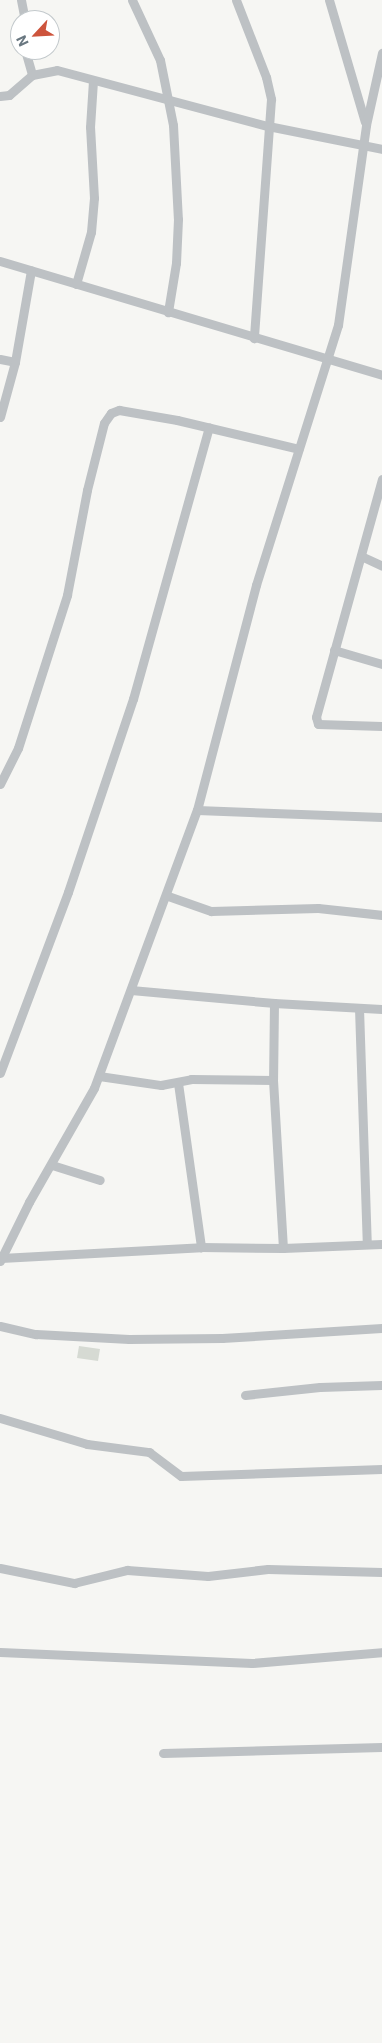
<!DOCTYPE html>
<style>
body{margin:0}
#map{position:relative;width:382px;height:2043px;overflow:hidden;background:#f6f6f3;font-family:Roboto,sans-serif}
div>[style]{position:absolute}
.green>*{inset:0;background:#d6dad3}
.minor>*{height:9px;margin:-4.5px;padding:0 4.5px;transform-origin:4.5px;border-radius:4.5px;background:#bdc1c4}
span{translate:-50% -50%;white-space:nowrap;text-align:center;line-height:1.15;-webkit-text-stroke:5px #fff;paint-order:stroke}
.north{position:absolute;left:10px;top:10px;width:50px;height:50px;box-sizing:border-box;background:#fff;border:1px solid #c3c9cc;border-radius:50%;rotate:245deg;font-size:14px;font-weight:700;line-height:20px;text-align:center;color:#697780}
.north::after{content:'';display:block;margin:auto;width:18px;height:22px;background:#cd543c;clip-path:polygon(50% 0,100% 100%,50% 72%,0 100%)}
</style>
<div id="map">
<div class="green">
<div style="clip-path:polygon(79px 1346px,100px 1349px,98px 1361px,77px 1358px)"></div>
</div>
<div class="minor">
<div style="left:21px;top:0;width:20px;rotate:79deg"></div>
<div style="left:132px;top:0;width:66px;rotate:65deg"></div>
<div style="left:160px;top:60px;width:66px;rotate:78.7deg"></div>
<div style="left:173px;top:125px;width:94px;rotate:87deg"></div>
<div style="left:178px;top:219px;width:44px;rotate:92.6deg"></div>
<div style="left:176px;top:263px;width:50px;rotate:99.3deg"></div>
<div style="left:236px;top:0;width:83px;rotate:68.7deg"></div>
<div style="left:266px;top:77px;width:23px;rotate:77deg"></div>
<div style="left:271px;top:99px;width:240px;rotate:94.1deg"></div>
<div style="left:329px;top:0;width:127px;rotate:73.6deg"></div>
<div style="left:25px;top:50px;width:26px;rotate:74deg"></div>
<div style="left:0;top:96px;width:9px;rotate:-6deg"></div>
<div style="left:9px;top:95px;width:30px;rotate:-41deg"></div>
<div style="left:32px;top:75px;width:25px;rotate:-11deg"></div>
<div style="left:57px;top:70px;width:218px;rotate:14.9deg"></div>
<div style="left:268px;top:126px;width:116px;rotate:11.4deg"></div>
<div style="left:0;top:261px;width:399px;rotate:16.6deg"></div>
<div style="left:76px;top:284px;width:54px;rotate:-73.9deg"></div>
<div style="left:91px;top:232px;width:34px;rotate:-85deg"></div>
<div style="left:94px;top:198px;width:71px;rotate:-93.2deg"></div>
<div style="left:90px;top:127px;width:46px;rotate:-86.3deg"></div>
<div style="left:0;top:359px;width:15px;rotate:11deg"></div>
<div style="left:0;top:417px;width:57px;rotate:-74.7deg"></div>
<div style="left:15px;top:362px;width:93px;rotate:-80.1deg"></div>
<div style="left:382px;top:479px;width:247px;rotate:105.5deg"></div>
<div style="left:316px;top:717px;width:7px;rotate:74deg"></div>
<div style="left:318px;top:724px;width:64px;rotate:1.8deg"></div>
<div style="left:361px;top:556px;width:23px;rotate:25deg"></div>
<div style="left:334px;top:650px;width:50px;rotate:16.3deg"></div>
<div style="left:0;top:784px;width:40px;rotate:-63.4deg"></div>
<div style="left:18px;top:748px;width:161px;rotate:-72.2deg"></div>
<div style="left:67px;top:595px;width:107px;rotate:-79.2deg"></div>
<div style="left:87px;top:490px;width:69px;rotate:-75.8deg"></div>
<div style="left:104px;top:423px;width:12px;rotate:-55deg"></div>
<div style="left:111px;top:413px;width:9px;rotate:-21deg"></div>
<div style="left:119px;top:410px;width:59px;rotate:9.8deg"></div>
<div style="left:177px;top:420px;width:125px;rotate:13.4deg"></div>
<div style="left:197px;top:810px;width:185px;rotate:2.2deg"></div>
<div style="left:168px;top:896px;width:46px;rotate:19.2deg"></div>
<div style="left:211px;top:911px;width:107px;rotate:-1.6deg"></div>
<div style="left:318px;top:908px;width:64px;rotate:6.2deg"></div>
<div style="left:131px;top:990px;width:144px;rotate:5.2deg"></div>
<div style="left:274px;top:1003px;width:108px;rotate:3.2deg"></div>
<div style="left:274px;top:1003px;width:77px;rotate:90.7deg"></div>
<div style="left:273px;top:1080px;width:168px;rotate:86.6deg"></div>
<div style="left:283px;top:1248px;width:99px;rotate:-2.3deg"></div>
<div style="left:359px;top:1008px;width:236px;rotate:88.1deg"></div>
<div style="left:0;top:1073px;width:193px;rotate:-69.4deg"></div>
<div style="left:68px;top:892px;width:204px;rotate:-71.4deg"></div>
<div style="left:133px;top:699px;width:282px;rotate:-74.4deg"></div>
<div style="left:99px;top:1076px;width:63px;rotate:8.3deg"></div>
<div style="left:161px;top:1085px;width:31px;rotate:-11deg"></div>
<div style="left:191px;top:1079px;width:82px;rotate:0.7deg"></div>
<div style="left:178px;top:1083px;width:166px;rotate:82deg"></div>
<div style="left:52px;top:1165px;width:50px;rotate:17.4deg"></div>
<div style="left:1px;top:1258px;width:200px;rotate:-3.1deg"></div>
<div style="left:201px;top:1247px;width:82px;rotate:0.7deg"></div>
<div style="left:0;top:1261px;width:66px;rotate:-63.8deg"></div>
<div style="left:29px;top:1202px;width:131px;rotate:-60.3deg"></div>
<div style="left:94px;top:1088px;width:296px;rotate:-69.7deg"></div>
<div style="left:197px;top:810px;width:233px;rotate:-75.3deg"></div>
<div style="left:256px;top:585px;width:273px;rotate:-72.5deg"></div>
<div style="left:338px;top:325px;width:202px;rotate:-82deg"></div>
<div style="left:366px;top:125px;width:74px;rotate:-77.5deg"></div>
<div style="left:0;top:1326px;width:37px;rotate:13deg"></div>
<div style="left:36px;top:1334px;width:93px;rotate:3.1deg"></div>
<div style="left:129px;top:1339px;width:93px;rotate:-0.6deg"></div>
<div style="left:222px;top:1338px;width:160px;rotate:-3.6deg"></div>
<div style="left:245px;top:1395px;width:75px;rotate:-6.1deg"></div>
<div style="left:320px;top:1387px;width:62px;rotate:-1.8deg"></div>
<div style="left:0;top:1418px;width:91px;rotate:16.6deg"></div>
<div style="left:87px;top:1444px;width:63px;rotate:7.4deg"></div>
<div style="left:149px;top:1452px;width:40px;rotate:37deg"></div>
<div style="left:181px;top:1476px;width:201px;rotate:-2deg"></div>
<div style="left:0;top:1568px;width:76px;rotate:11.5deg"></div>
<div style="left:74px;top:1583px;width:55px;rotate:-13.8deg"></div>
<div style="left:127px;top:1570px;width:81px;rotate:4.2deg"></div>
<div style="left:208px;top:1576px;width:60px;rotate:-6.7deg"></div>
<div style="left:268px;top:1569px;width:114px;rotate:1.5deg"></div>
<div style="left:0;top:1652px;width:252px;rotate:2.5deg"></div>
<div style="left:252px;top:1663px;width:130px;rotate:-4.8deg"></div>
<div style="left:163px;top:1753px;width:219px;rotate:-1.6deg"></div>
</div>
<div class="north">N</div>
</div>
